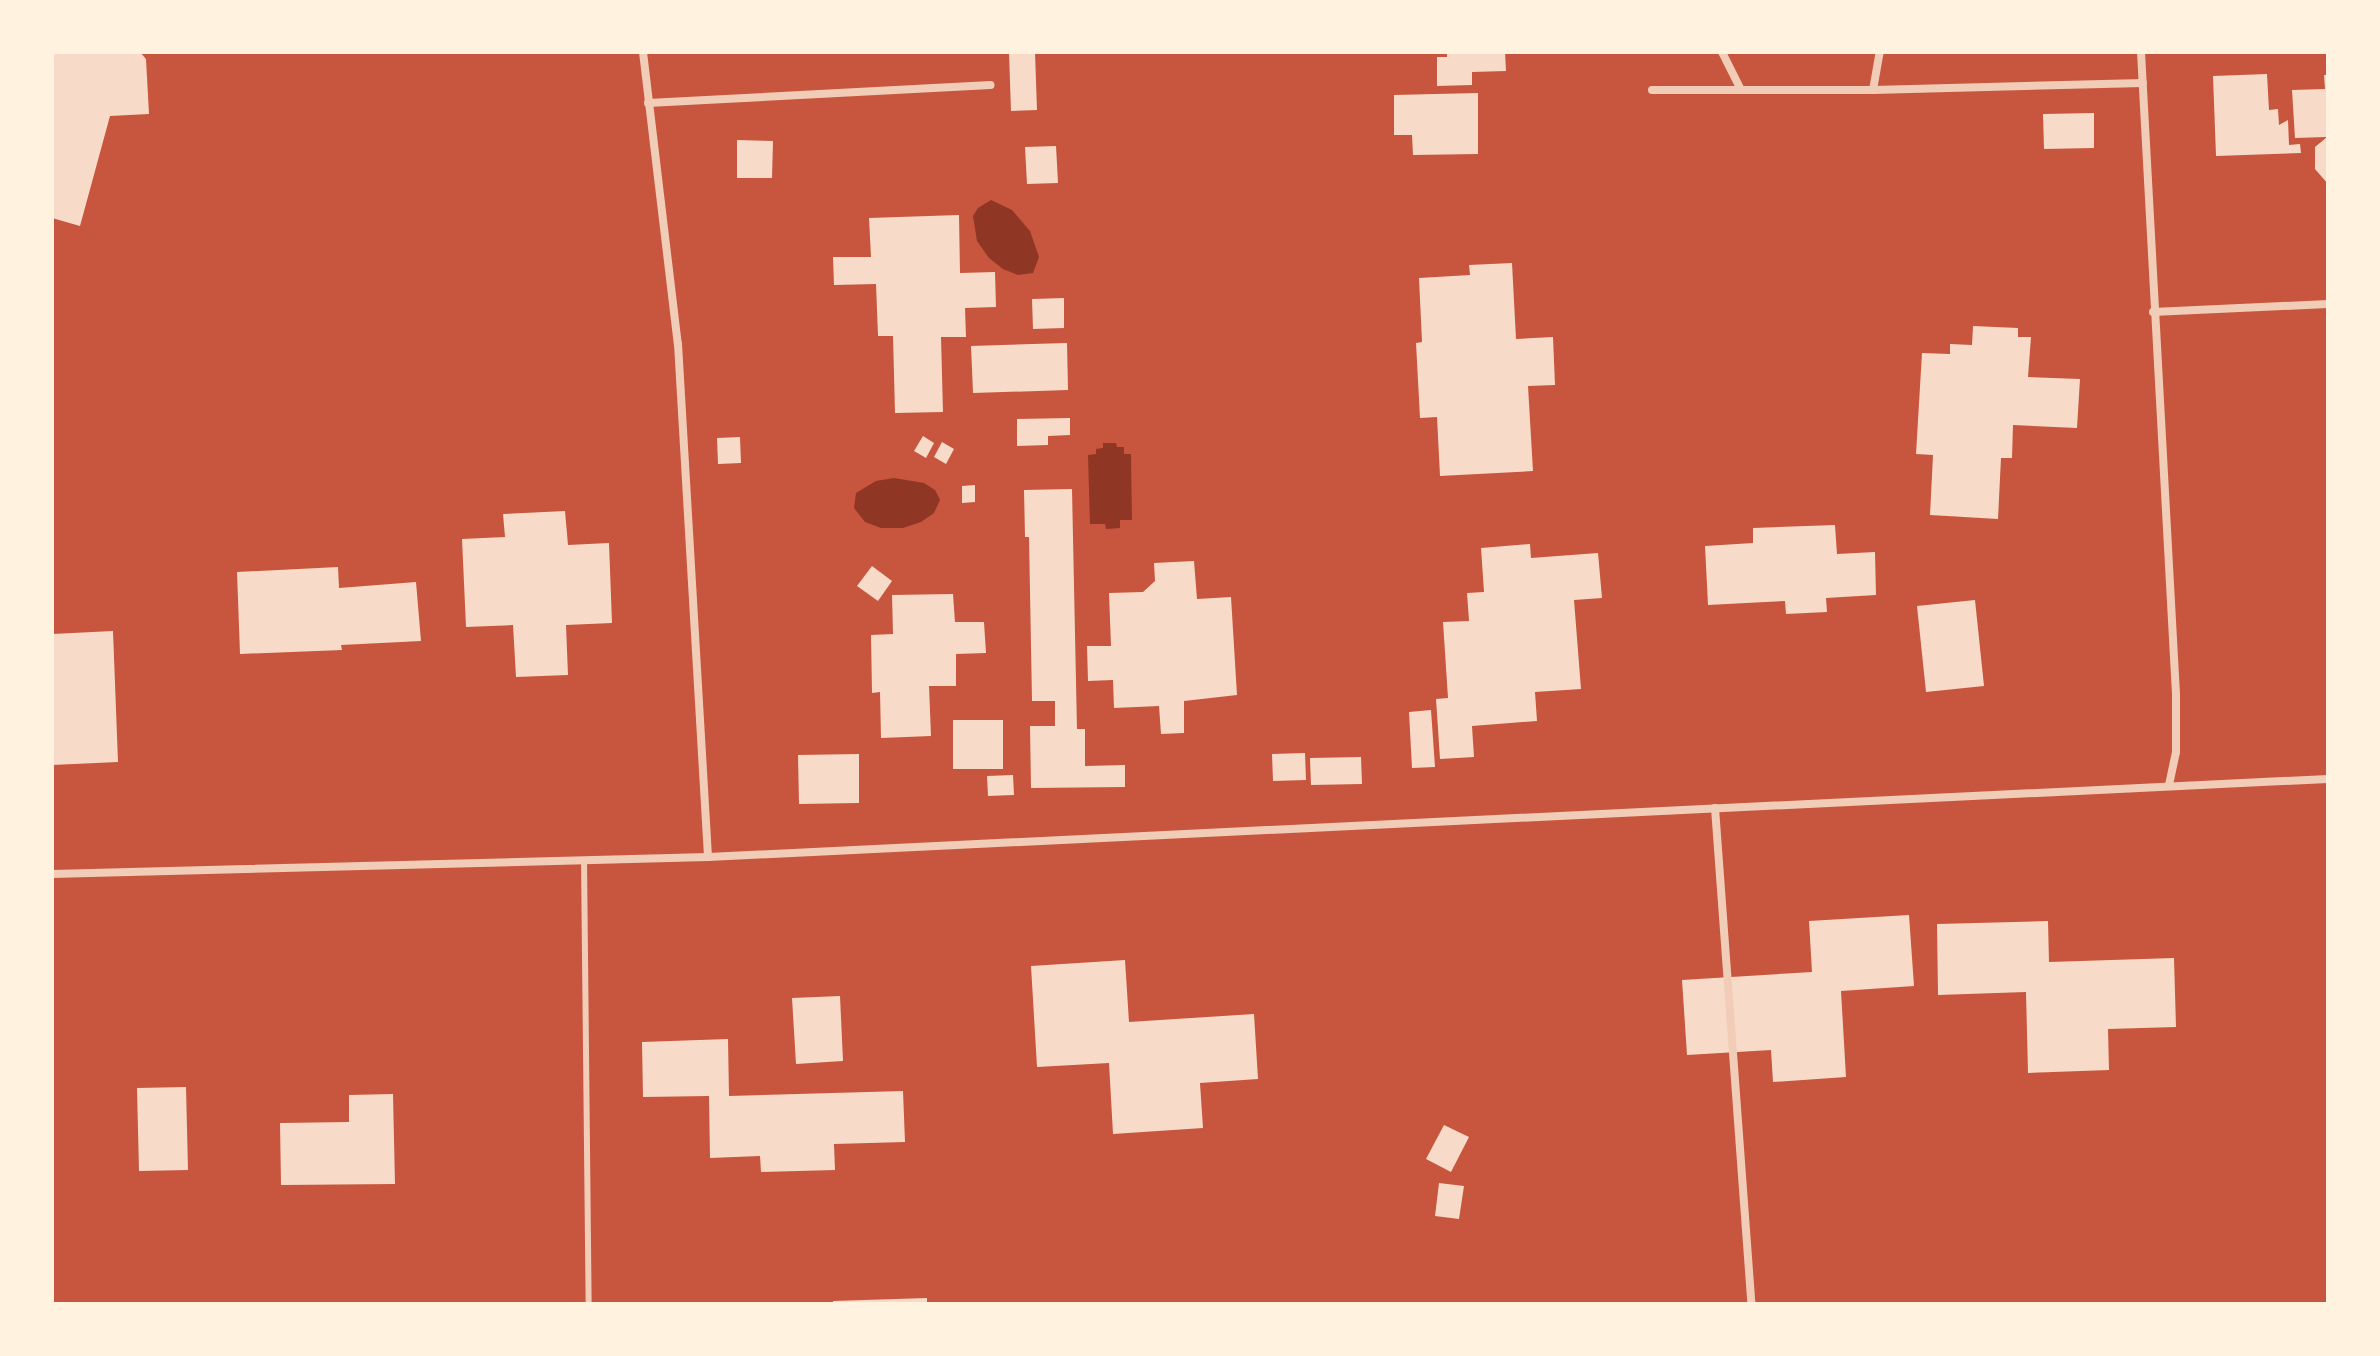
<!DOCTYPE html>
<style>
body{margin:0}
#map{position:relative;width:2380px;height:1356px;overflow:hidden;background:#c8553d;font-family:Mulish,sans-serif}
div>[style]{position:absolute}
.water>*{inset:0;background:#8f3625}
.building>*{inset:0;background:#f7dbc8}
.service>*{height:6px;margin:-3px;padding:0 3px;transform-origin:3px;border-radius:3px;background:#f1ccb7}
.minor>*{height:8px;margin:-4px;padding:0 4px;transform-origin:4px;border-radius:4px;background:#f1ccb7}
span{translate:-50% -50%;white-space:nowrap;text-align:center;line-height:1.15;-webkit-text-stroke:8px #fff3e0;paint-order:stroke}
.frame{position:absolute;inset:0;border:54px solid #fff3e0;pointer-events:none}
</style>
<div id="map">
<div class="water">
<div style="clip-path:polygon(991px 200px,1012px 210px,1030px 231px,1039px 257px,1033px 273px,1018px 275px,1003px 269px,989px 258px,977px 241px,973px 216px,978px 208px)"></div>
<div style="clip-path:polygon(1103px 443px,1116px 443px,1117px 447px,1124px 447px,1124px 454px,1131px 454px,1132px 520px,1120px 520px,1120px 528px,1106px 529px,1105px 524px,1090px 524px,1088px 455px,1096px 454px,1096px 449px,1103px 448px)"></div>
<div style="clip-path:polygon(894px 478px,924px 483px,935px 490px,940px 500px,934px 513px,921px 522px,903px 528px,881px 528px,865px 522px,854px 508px,856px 493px,876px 481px)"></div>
</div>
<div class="building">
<div style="clip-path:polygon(52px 52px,140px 52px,146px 59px,149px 114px,110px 116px,80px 226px,52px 218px)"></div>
<div style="clip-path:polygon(1035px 52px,1037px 110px,1011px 111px,1009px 53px)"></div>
<div style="clip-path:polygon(1447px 52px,1505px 52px,1506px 71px,1472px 72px,1472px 85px,1437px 86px,1437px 57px,1447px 57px)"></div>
<div style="clip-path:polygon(2267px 74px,2269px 110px,2278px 109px,2279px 125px,2288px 120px,2289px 145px,2300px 144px,2301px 153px,2216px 156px,2213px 76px)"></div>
<div style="clip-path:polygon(2324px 75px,2328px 75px,2328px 184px,2315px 169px,2315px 147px,2327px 137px,2295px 138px,2292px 90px,2325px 89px)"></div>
<div style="clip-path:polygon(1478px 93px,1478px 154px,1413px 155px,1412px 135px,1394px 135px,1394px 95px)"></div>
<div style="clip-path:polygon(2094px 113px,2094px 148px,2044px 149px,2043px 114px)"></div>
<div style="clip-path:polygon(737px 140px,773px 141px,772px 178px,737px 178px)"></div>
<div style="clip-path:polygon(1056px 146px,1058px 183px,1027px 184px,1025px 147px)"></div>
<div style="clip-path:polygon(959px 215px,960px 273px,995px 272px,996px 307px,965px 308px,966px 337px,941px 337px,943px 412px,895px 413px,893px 336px,878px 336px,876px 284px,834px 285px,833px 257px,871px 257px,869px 218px)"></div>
<div style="clip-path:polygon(1512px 263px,1516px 339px,1553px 337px,1555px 385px,1528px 386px,1533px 471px,1440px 476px,1437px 417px,1420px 418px,1416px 343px,1422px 342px,1419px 278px,1470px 275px,1469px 265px)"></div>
<div style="clip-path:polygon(1064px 298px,1064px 328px,1033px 329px,1032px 299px)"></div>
<div style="clip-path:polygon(1973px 326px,2018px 328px,2018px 337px,2031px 337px,2028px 377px,2080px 379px,2077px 428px,2013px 425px,2012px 458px,2001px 458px,1998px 519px,1930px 515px,1933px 455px,1916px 454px,1922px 353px,1950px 354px,1950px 344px,1972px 345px)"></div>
<div style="clip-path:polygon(1067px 343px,1068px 390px,973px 393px,971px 346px)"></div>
<div style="clip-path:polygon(1070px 418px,1070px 435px,1048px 436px,1048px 445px,1017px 446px,1017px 419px)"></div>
<div style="clip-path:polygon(923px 436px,934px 443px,926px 458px,914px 451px)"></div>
<div style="clip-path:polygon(740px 437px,741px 463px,718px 464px,717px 438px)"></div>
<div style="clip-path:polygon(942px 442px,954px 449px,946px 464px,934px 457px)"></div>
<div style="clip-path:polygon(975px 485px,975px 502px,962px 503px,962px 486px)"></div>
<div style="clip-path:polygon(1072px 489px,1077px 729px,1085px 729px,1085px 766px,1125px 765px,1125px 787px,1031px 788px,1030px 726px,1055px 726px,1055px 701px,1032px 701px,1029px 537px,1025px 537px,1024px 490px)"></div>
<div style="clip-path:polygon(565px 511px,568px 545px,609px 543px,612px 623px,566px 625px,568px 675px,516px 677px,513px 625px,466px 627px,462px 539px,505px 537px,503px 514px)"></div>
<div style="clip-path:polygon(1835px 525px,1837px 554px,1875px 552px,1876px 595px,1826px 598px,1827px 612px,1786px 614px,1785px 601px,1708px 605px,1705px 546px,1753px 543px,1753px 528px)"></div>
<div style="clip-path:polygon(1530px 544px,1531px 558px,1598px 553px,1602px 598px,1574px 600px,1581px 689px,1535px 692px,1537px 721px,1472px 726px,1474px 757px,1440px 759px,1436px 699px,1448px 698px,1443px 622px,1469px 621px,1467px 593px,1484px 592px,1481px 548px)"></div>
<div style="clip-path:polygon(1194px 561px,1197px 599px,1231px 597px,1237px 695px,1184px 701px,1184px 733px,1161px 734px,1159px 706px,1114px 708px,1113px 680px,1088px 681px,1087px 646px,1111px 646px,1109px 593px,1143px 592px,1155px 581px,1154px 563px)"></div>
<div style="clip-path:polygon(872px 566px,892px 581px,878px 601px,857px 586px)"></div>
<div style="clip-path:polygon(338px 567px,339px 588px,416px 582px,421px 641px,341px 645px,342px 650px,240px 654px,237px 572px)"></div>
<div style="clip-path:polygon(953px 594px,955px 622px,984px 622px,986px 653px,956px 654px,956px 686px,929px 686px,931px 736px,881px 738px,880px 692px,872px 693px,871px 635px,893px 634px,892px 595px)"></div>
<div style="clip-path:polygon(1975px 600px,1984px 686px,1926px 692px,1917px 606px)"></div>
<div style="clip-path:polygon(113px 631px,118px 762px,52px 765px,52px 634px)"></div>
<div style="clip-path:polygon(1431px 710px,1435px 767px,1412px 768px,1409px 712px)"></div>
<div style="clip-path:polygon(953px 720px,1003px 720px,1003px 769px,953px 769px)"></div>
<div style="clip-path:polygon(1305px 753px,1306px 780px,1273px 781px,1272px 754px)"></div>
<div style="clip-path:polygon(859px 754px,859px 803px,799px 804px,798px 755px)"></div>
<div style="clip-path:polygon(1361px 757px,1362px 784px,1311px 785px,1310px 758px)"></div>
<div style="clip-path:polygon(1013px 775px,1014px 795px,988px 796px,987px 776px)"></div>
<div style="clip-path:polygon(1909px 915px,1914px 986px,1841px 991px,1846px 1077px,1773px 1082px,1771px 1050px,1687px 1055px,1682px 980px,1812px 972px,1809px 921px)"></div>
<div style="clip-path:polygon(2048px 921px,2049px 962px,2174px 958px,2176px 1027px,2108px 1029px,2109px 1070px,2028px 1073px,2026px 992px,1938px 995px,1937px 924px)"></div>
<div style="clip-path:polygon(1125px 960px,1129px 1022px,1254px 1014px,1258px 1079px,1200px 1083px,1203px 1128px,1113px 1134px,1109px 1063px,1037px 1067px,1031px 966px)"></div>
<div style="clip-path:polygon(840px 996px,843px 1061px,796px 1064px,792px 998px)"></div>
<div style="clip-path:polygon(728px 1039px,729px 1096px,903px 1091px,905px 1142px,834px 1144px,835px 1170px,761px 1172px,760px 1156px,710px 1158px,709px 1096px,643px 1097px,642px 1042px)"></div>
<div style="clip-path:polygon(186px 1087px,188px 1170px,139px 1171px,137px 1088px)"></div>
<div style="clip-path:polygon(393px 1094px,395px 1184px,281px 1185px,280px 1123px,349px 1122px,349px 1095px)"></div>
<div style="clip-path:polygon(1444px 1125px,1469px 1137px,1451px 1172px,1426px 1159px)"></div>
<div style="clip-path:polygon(1439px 1183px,1464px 1186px,1459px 1219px,1435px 1216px)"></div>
<div style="clip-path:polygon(927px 1298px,927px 1304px,833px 1304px,833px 1301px)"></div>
</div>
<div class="service">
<div style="left:584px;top:860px;width:444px;rotate:89.4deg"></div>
</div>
<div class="minor">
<div style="left:643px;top:52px;width:294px;rotate:83.2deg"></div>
<div style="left:678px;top:344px;width:514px;rotate:86.65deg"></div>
<div style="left:1722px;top:52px;width:42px;rotate:63.4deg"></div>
<div style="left:2141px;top:52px;width:644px;rotate:86.88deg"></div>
<div style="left:2176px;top:695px;width:57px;rotate:90deg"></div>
<div style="left:2176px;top:752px;width:34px;rotate:102deg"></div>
<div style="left:1652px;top:90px;width:221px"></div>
<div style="left:1873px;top:90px;width:270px;rotate:-1.5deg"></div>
<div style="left:1873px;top:90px;width:39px;rotate:-80deg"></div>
<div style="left:648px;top:103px;width:343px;rotate:-3deg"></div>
<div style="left:2153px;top:312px;width:175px;rotate:-2.6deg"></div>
<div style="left:1715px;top:808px;width:497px;rotate:85.8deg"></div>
<div style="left:52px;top:874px;width:656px;rotate:-1.48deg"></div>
<div style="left:708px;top:857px;width:1622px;rotate:-2.76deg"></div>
</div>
<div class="frame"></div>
</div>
